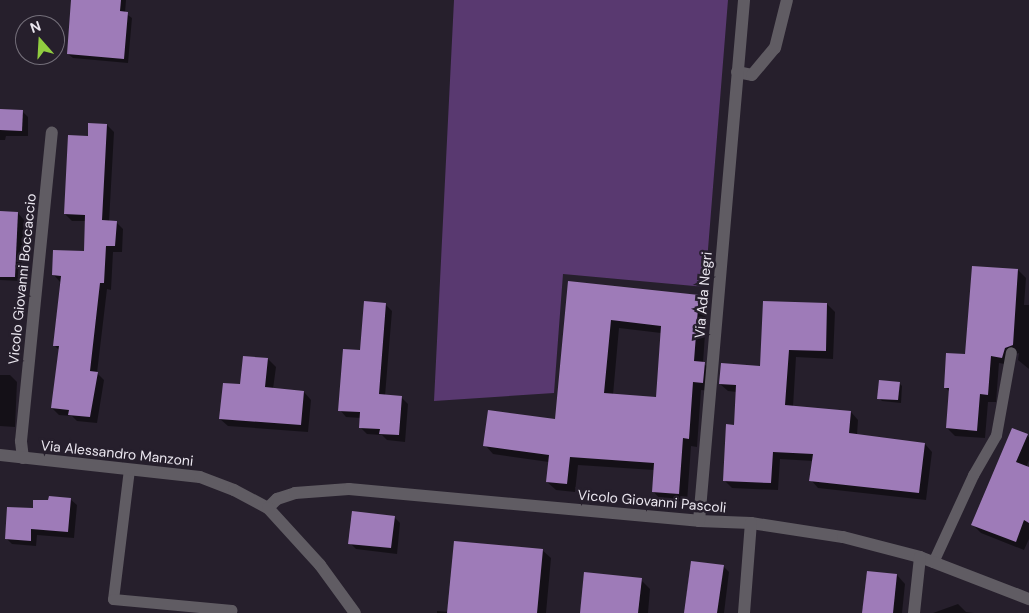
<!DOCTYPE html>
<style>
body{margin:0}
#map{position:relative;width:1029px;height:613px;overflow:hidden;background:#261f2c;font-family:"DM Sans",sans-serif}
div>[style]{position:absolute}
.green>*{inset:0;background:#593970}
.shadow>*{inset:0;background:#0007}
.building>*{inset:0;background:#9e7bb8}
.service>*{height:11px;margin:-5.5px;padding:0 5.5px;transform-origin:5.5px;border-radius:5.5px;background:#605c63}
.minor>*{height:12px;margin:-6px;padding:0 6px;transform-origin:6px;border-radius:6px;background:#605c63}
.tertiary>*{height:12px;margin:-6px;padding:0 6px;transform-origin:6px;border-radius:6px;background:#605c63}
span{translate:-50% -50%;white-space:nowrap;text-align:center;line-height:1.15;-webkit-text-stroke:5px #261f2c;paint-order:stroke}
.street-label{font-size:14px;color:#eae6ef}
.north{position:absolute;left:15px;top:15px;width:50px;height:50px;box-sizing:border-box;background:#261f2c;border:1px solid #746f7a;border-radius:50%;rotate:341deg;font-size:14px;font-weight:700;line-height:20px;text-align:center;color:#eae6ef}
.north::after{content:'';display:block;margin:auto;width:18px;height:22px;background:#91cd40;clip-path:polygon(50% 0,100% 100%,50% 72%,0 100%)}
</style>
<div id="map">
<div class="green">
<div style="clip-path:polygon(454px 0,728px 0,705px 287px,563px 274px,554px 393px,434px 401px)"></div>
</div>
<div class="shadow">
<div style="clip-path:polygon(73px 0,126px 0,125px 13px,132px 18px,128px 63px,73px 58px,68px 54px)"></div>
<div style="clip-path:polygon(0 110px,22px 111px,28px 117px,28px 136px,6px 136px,5px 140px,0 140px)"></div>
<div style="clip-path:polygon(107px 125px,114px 132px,109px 222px,116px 222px,123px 229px,122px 252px,113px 252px,111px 290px,107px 289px,97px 373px,104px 380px,97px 423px,77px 421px,72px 416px,59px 415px,52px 408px,59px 350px,54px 345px,60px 282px,54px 275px,85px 252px,86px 221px,72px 221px,65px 214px,89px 137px)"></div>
<div style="clip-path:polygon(0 213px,18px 213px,24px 220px,21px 281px,0 280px)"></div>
<div style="clip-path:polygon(1018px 270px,1026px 278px,1024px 305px,1029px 305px,1029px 369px,1018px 360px,1019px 353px,1013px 355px,1010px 365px,999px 363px,996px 402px,988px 402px,985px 438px,955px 436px,947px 428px,950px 392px,945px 387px)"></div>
<div style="clip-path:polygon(evenodd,569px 282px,699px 296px,707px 305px,703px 363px,713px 372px,711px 391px,701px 390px,697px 447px,691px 446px,687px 502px,661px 500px,653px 491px,654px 470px,578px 465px,575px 492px,556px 490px,547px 482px,549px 462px,493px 454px,485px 445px,556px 421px,569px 282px,619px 328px,661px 333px,657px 398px,613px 395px,619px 328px)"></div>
<div style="clip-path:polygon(385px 304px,392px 311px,385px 396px,401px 397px,408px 404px,405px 442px,387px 440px,382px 435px,367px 434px,360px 427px,361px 418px,346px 417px,340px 410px,361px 352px)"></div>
<div style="clip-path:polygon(827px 304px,835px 312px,833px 359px,796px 357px,793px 407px,851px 412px,858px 420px,857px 435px,925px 444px,932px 452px,926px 500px,818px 488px,811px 480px,813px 461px,780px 459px,778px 490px,732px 488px,724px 480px,735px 426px,737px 392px,728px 391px,720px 384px,761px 367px)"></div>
<div style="clip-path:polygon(268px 359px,276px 367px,273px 389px,304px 392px,311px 400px,308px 432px,228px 426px,220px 419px,242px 386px)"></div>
<div style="clip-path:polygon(0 375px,10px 375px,17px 382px,15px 427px,0 426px)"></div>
<div style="clip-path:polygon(899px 383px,902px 386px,901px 403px,882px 401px,879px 398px)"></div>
<div style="clip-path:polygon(1012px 429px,1029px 437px,1029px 460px,1026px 468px,1029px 469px,1029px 539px,1024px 550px,981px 533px,973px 525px)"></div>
<div style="clip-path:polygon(70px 499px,77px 505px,74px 538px,37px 535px,36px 546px,12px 544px,6px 538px,34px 510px,50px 502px)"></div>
<div style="clip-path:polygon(394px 517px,400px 523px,397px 554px,356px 549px,350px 543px)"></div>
<div style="clip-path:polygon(542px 550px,551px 558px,546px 613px,437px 613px,437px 611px,449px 612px)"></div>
<div style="clip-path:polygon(723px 566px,729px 572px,724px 613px,685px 613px)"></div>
<div style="clip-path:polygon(868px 572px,897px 575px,905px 584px,902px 613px,864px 613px)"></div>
<div style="clip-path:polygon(641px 580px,650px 589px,648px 613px,581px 613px)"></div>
<div style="clip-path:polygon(958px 604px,966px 612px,974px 613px,933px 613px)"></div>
</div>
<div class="building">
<div style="clip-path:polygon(71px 0,121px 0,120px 11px,128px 12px,124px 59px,67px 54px)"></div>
<div style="clip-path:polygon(0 109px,23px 110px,22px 131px,0 130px)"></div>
<div style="clip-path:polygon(88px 123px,107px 124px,102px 220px,117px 221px,115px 246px,106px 246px,104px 283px,100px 283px,90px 371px,98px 372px,90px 417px,68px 415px,69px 410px,51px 408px,59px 346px,53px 346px,61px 276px,52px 275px,53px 250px,84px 251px,85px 215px,64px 214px,68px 135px,88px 136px)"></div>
<div style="clip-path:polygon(0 211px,18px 212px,15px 277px,0 277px)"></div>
<div style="clip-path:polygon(972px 266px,1018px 269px,1013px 345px,1005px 348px,1002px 358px,991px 356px,988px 395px,980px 394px,977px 431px,946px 428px,949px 388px,944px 388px,946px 353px,965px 354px)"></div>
<div style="clip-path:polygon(evenodd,568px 281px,699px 295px,694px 361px,705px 362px,703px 383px,693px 382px,689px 439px,683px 438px,679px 494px,652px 492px,654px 463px,570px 457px,567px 484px,546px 482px,549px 455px,483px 446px,488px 410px,555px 419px,568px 281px,611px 320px,661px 326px,656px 397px,604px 393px,611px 320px)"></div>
<div style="clip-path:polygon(364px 301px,386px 303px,379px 394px,402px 396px,399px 435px,379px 434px,380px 429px,359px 428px,360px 412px,338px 411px,343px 349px,360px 350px)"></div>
<div style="clip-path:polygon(763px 301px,827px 303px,826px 351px,789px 350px,785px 405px,851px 411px,849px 433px,925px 443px,919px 493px,809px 481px,813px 454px,773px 452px,771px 483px,723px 481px,726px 424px,734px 425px,736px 385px,719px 384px,721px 363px,760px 366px)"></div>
<div style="clip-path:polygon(243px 356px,268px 358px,265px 387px,304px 391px,301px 425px,219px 419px,223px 383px,240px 384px)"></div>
<div style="clip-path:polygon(879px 380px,900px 382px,898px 400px,877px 399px)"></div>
<div style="clip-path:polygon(1012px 428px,1028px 434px,1016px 462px,1029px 467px,1029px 523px,1024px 520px,1016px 542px,971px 525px)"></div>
<div style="clip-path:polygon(49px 496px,71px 498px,68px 532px,31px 529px,31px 541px,5px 539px,7px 507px,33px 508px,33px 500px,48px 500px)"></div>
<div style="clip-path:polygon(352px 511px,395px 516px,391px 548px,348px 544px)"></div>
<div style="clip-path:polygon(454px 541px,543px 549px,537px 613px,447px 613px)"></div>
<div style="clip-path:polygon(691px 561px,724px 565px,717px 613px,684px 613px)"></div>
<div style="clip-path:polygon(867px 571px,897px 574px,893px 613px,862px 613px)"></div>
<div style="clip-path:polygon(584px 572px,642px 578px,638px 613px,580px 613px)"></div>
</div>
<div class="service">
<div style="left:129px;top:469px;width:131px;rotate:97deg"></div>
<div style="left:113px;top:599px;width:119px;rotate:5.3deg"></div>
<div style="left:231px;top:610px;width:3px;rotate:90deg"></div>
<div style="left:933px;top:562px;width:96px;rotate:-65.3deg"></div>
<div style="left:973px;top:475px;width:46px;rotate:-60.1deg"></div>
<div style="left:996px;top:435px;width:84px;rotate:-79.8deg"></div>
</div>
<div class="minor">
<div style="left:737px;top:72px;width:15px;rotate:11deg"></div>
<div style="left:752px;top:75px;width:35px;rotate:-50deg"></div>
<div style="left:775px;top:48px;width:49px;rotate:-76deg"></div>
<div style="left:23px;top:458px;width:17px;rotate:-97deg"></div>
<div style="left:21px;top:441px;width:310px;rotate:-84.3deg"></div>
<div style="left:268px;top:508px;width:13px;rotate:-45deg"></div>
<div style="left:277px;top:499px;width:19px;rotate:-18deg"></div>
<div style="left:295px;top:493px;width:54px;rotate:-4.2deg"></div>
<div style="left:349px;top:489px;width:351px;rotate:5.2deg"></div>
<div style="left:699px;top:521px;width:52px;rotate:2.2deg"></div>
<div style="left:751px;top:523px;width:93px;rotate:8.7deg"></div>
<div style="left:843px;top:537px;width:80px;rotate:14.6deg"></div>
<div style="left:920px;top:557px;width:117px;rotate:21.1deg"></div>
<div style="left:699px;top:521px;width:523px;rotate:-85.06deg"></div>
<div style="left:744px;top:613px;width:90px;rotate:-85.6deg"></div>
<div style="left:914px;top:613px;width:56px;rotate:-83.9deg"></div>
</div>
<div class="tertiary">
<div style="left:0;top:455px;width:201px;rotate:6.3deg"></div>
<div style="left:200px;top:477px;width:36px;rotate:21deg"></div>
<div style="left:234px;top:490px;width:38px;rotate:28deg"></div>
<div style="left:268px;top:508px;width:77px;rotate:47.6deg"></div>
<div style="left:320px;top:565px;width:59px;rotate:53.9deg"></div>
</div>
<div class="street-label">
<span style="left:22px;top:279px;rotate:-84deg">Vicolo Giovanni Boccaccio</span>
<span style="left:703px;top:295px;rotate:-85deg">Via Ada Negri</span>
<span style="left:117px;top:453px;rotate:6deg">Via Alessandro Manzoni</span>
<span style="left:652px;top:501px;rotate:5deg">Vicolo Giovanni Pascoli</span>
</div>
<div class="north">N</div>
</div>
